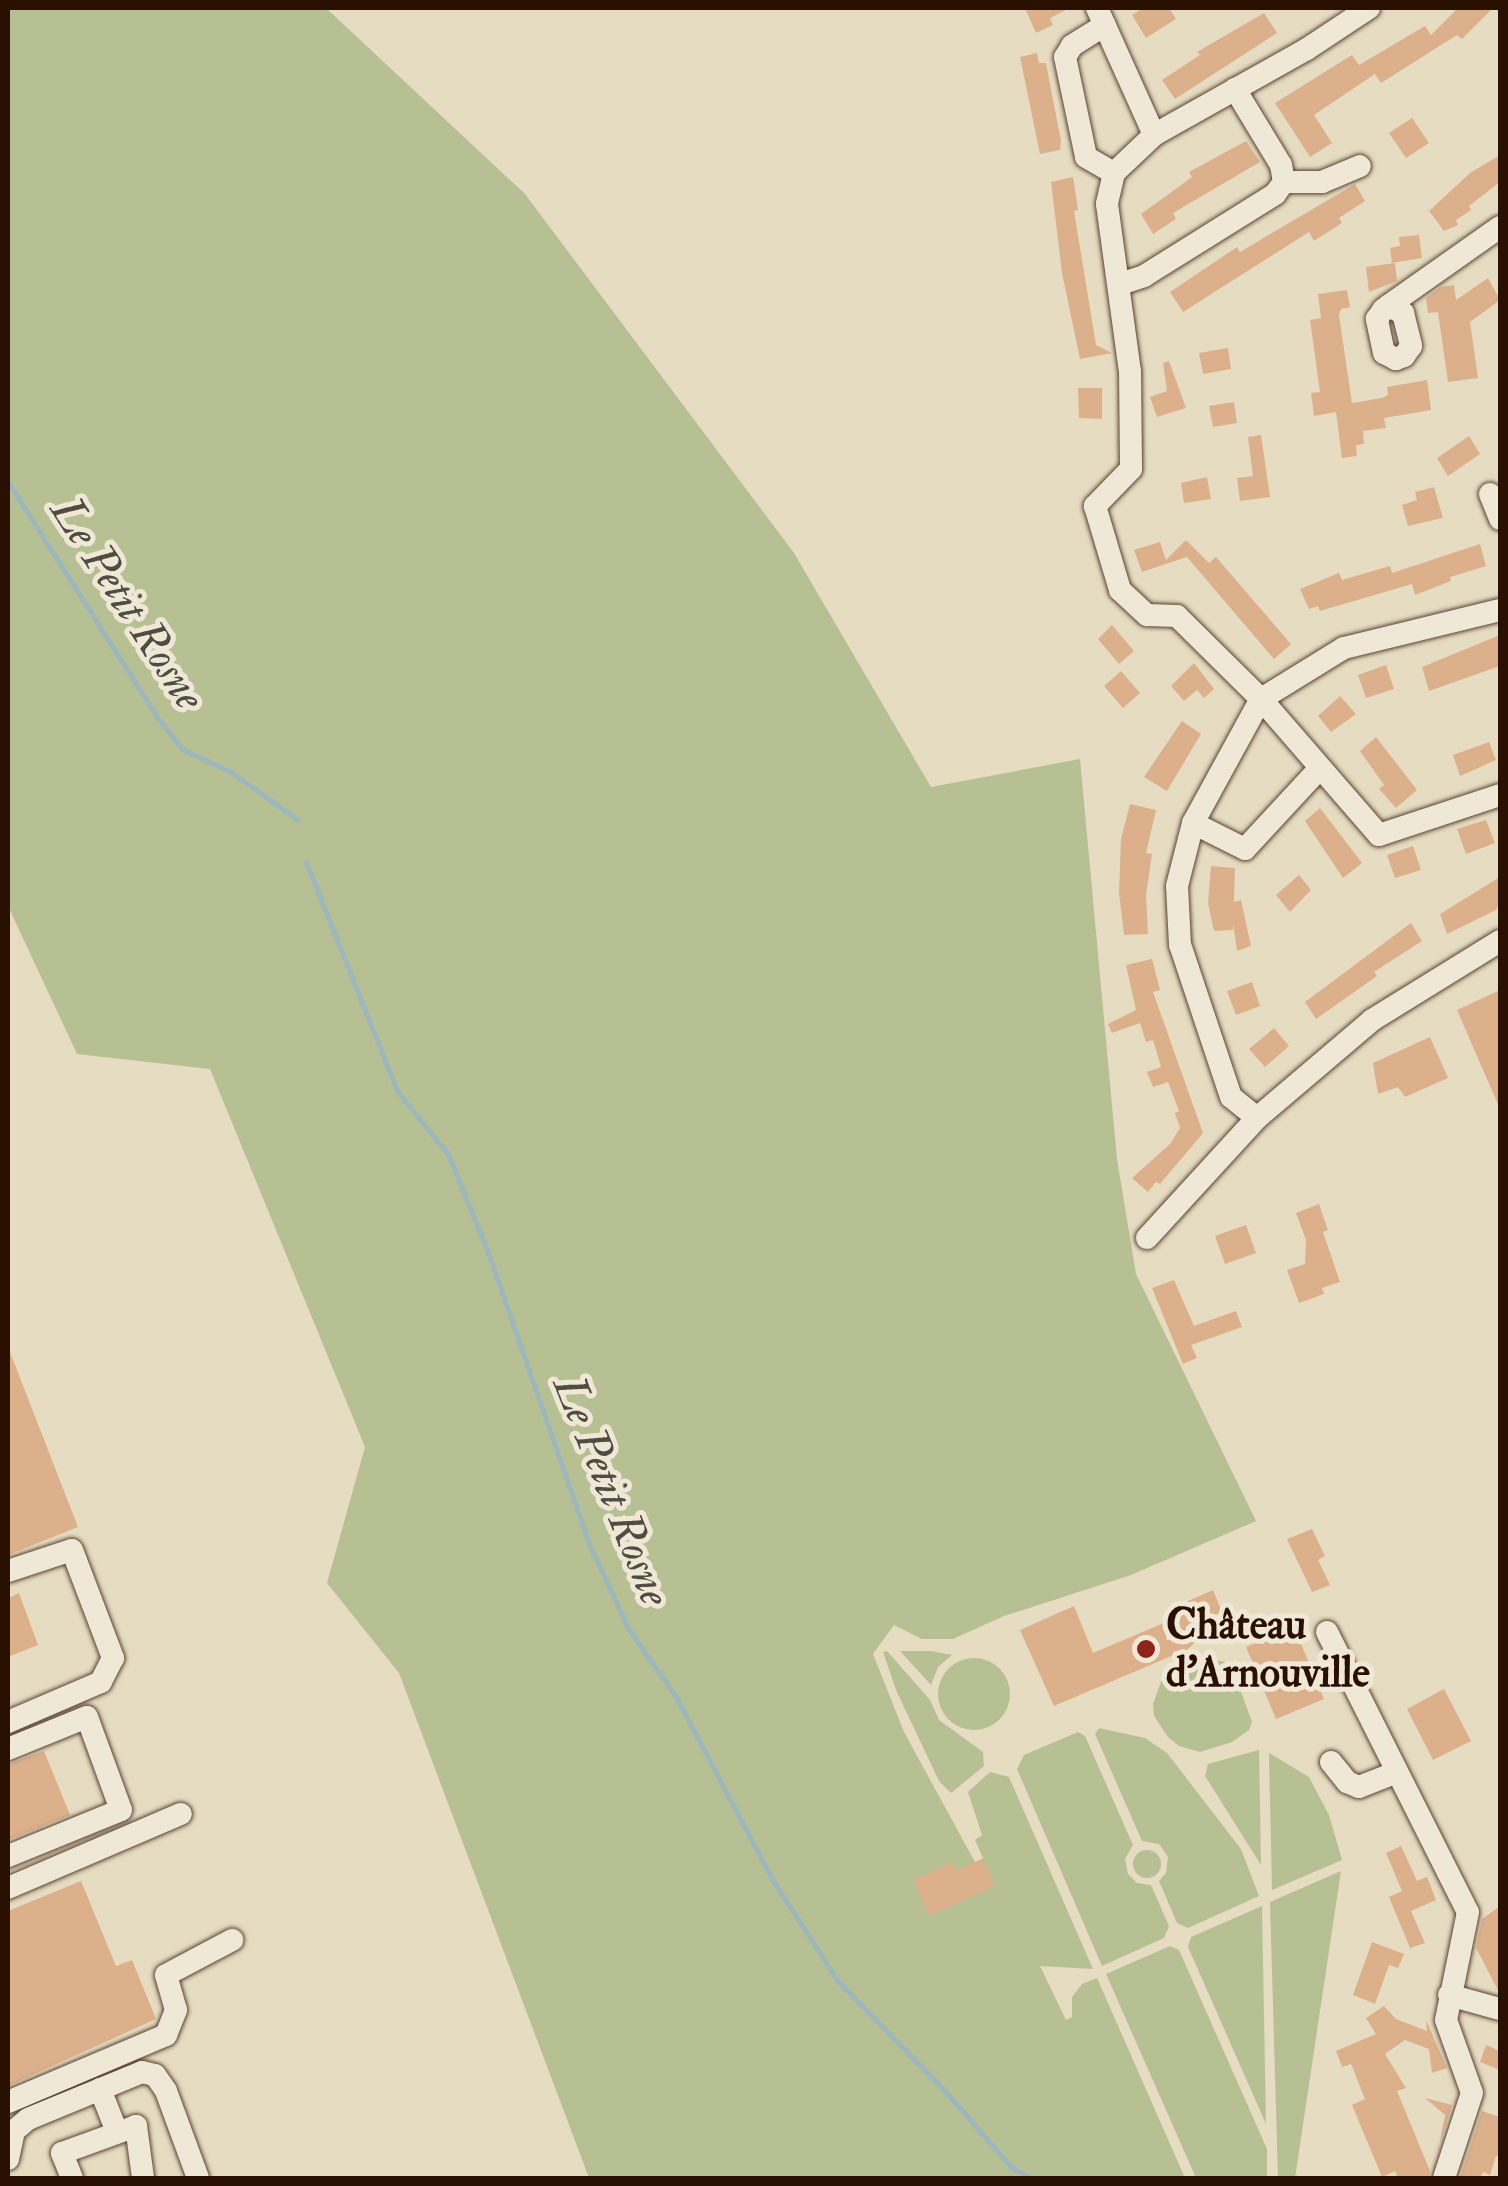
<!DOCTYPE html>
<meta charset="utf-8">
<style>
body{margin:0}
#map{position:relative;width:1508px;height:2186px;overflow:hidden;background:#e6dcc2;font-family:"IM FELL Double Pica",serif}
div>[style]{position:absolute}
.green>*{inset:0;background:#b7c092}
.round{border-radius:50%}
.stream>*{height:5px;margin:-2.5px;padding:0 2.5px;transform-origin:2.5px;border-radius:2.5px;background:#9cb8be}
.building>*{inset:0;background:#ddb08c}
.roads{filter:drop-shadow(0 0 2px #594330) drop-shadow(0 0 2px #594330)}
.minor>*{height:22px;margin:-11px;padding:0 11px;transform-origin:11px;border-radius:11px;background:#efe8d7}
.dots>*{width:28px;height:28px;translate:-50% -50%;box-sizing:border-box;border:5px solid #efe8d7;border-radius:50%}
span{translate:-50% -50%;white-space:nowrap;text-align:center;line-height:1.15;-webkit-text-stroke:10px #efe8d7;paint-order:stroke}
.poi-label{font-size:42px;color:#2a1000;font-weight:700}
.left{translate:0 -50%;text-align:left}
.water-label{font-size:45px;color:#524b42;font-style:italic}
.frame{position:absolute;inset:0;border:10px solid #2a1000;pointer-events:none}
</style>
<div id="map">
<div class="green">
<div style="clip-path:polygon(8px 8px,326px 8px,525px 194px,794px 553px,931px 787px,1080px 759px,1117px 1159px,1136px 1274px,1256px 1521px,1131px 1575px,1004px 1616px,953px 1639px,922px 1639px,894px 1625px,873px 1654px,904px 1732px,975px 1862px,983px 1858px,975px 1840px,982px 1835px,968px 1792px,990px 1772px,1009px 1777px,1093px 1969px,1040px 1966px,1066px 2020px,1072px 2017px,1072px 1997px,1082px 1984px,1097px 1978px,1185px 2178px,589px 2178px,399px 1673px,327px 1583px,365px 1447px,210px 1069px,77px 1054px,8px 906px)"></div>
<div style="clip-path:polygon(887px 1651px,930px 1700px,939px 1720px,983px 1752px,984px 1766px,951px 1793px,939px 1781px,896px 1690px,883px 1652px)"></div>
<div style="clip-path:polygon(900px 1651px,931px 1651px,952px 1655px,938px 1667px,931px 1685px)"></div>
<div class="round" style="left:938px;top:1658px;width:72px;height:72px"></div>
<div style="clip-path:polygon(1207px 1659px,1225px 1662px,1233px 1670px,1252px 1722px,1249px 1730px,1232px 1742px,1200px 1752px,1179px 1746px,1168px 1737px,1154px 1716px,1153px 1704px,1161px 1682px,1170px 1673px)"></div>
<div style="clip-path:polygon(1099px 1728px,1145px 1738px,1167px 1753px,1241px 1849px,1259px 1896px,1188px 1928px,1177px 1923px,1159px 1881px,1166px 1873px,1168px 1857px,1159px 1844px,1142px 1841px,1095px 1734px)"></div>
<div style="clip-path:polygon(1078px 1732px,1085px 1736px,1133px 1845px,1125px 1859px,1128px 1874px,1137px 1883px,1151px 1885px,1169px 1926px,1164px 1938px,1102px 1966px,1017px 1769px,1024px 1755px)"></div>
<div style="clip-path:polygon(1259px 1750px,1261px 1865px,1205px 1776px,1208px 1764px)"></div>
<div style="clip-path:polygon(1269px 1753px,1309px 1777px,1329px 1815px,1342px 1860px,1272px 1890px)"></div>
<div class="round" style="left:1133px;top:1850px;width:28px;height:28px"></div>
<div style="clip-path:polygon(1341px 1871px,1295px 2178px,1278px 2178px,1270px 1902px)"></div>
<div style="clip-path:polygon(1262px 1906px,1266px 2124px,1188px 1947px,1191px 1937px)"></div>
<div style="clip-path:polygon(1170px 1946px,1179px 1950px,1267px 2149px,1267px 2178px,1196px 2178px,1106px 1974px)"></div>
</div>
<div class="stream">
<div style="left:8px;top:482px;width:278px;rotate:57.6deg"></div>
<div style="left:157px;top:717px;width:41px;rotate:52deg"></div>
<div style="left:182px;top:749px;width:54px;rotate:25.1deg"></div>
<div style="left:231px;top:772px;width:82px;rotate:35.6deg"></div>
<div style="left:306px;top:862px;width:246px;rotate:68.3deg"></div>
<div style="left:397px;top:1091px;width:81px;rotate:51deg"></div>
<div style="left:448px;top:1154px;width:106px;rotate:67.8deg"></div>
<div style="left:488px;top:1252px;width:311px;rotate:70.9deg"></div>
<div style="left:590px;top:1546px;width:90px;rotate:65.1deg"></div>
<div style="left:628px;top:1628px;width:84px;rotate:55.2deg"></div>
<div style="left:676px;top:1697px;width:206px;rotate:62.2deg"></div>
<div style="left:772px;top:1879px;width:120px;rotate:57.2deg"></div>
<div style="left:837px;top:1980px;width:158px;rotate:45.8deg"></div>
<div style="left:947px;top:2093px;width:98px;rotate:49.1deg"></div>
<div style="left:1011px;top:2167px;width:23px;rotate:29deg"></div>
</div>
<div class="building">
<div style="clip-path:polygon(1025px 8px,1070px 8px,1050px 18px,1053px 25px,1036px 33px)"></div>
<div style="clip-path:polygon(1143px 8px,1169px 8px,1176px 19px,1146px 38px,1132px 15px)"></div>
<div style="clip-path:polygon(1458px 8px,1493px 8px,1462px 39px,1457px 35px,1381px 83px,1375px 74px,1314px 115px,1332px 143px,1310px 157px,1275px 103px,1352px 55px,1359px 65px,1425px 26px,1431px 35px)"></div>
<div style="clip-path:polygon(1264px 13px,1277px 33px,1175px 99px,1162px 80px,1200px 55px,1197px 52px)"></div>
<div style="clip-path:polygon(1037px 53px,1039px 63px,1046px 63px,1061px 141px,1060px 150px,1040px 154px,1020px 57px)"></div>
<div style="clip-path:polygon(1412px 118px,1429px 143px,1406px 158px,1389px 133px)"></div>
<div style="clip-path:polygon(1246px 141px,1260px 162px,1173px 213px,1176px 219px,1153px 234px,1141px 214px,1192px 177px,1189px 172px)"></div>
<div style="clip-path:polygon(1500px 155px,1500px 182px,1469px 206px,1471px 210px,1456px 220px,1458px 225px,1444px 231px,1429px 211px,1470px 173px)"></div>
<div style="clip-path:polygon(1073px 177px,1078px 210px,1074px 211px,1096px 345px,1112px 353px,1080px 359px,1062px 273px,1051px 182px)"></div>
<div style="clip-path:polygon(1355px 184px,1365px 201px,1339px 218px,1342px 223px,1314px 241px,1309px 232px,1183px 312px,1170px 292px,1237px 247px,1240px 252px)"></div>
<div style="clip-path:polygon(1419px 235px,1422px 258px,1392px 263px,1390px 248px,1400px 246px,1399px 237px)"></div>
<div style="clip-path:polygon(1395px 263px,1397px 281px,1369px 292px,1366px 267px)"></div>
<div style="clip-path:polygon(1488px 278px,1500px 300px,1470px 322px,1478px 378px,1448px 382px,1438px 312px,1428px 313px,1426px 298px,1441px 287px,1454px 285px,1456px 300px)"></div>
<div style="clip-path:polygon(1347px 290px,1350px 307px,1341px 309px,1339px 315px,1352px 403px,1382px 398px,1388px 395px,1387px 387px,1427px 380px,1431px 410px,1384px 418px,1386px 428px,1363px 431px,1364px 444px,1356px 445px,1357px 456px,1342px 458px,1336px 412px,1314px 416px,1311px 393px,1320px 392px,1310px 320px,1321px 318px,1318px 294px)"></div>
<div style="clip-path:polygon(1228px 348px,1231px 369px,1203px 374px,1199px 353px)"></div>
<div style="clip-path:polygon(1169px 361px,1186px 408px,1157px 417px,1150px 397px,1167px 391px,1163px 363px)"></div>
<div style="clip-path:polygon(1078px 388px,1102px 388px,1102px 419px,1079px 418px)"></div>
<div style="clip-path:polygon(1234px 402px,1237px 423px,1213px 427px,1209px 406px)"></div>
<div style="clip-path:polygon(1261px 435px,1270px 497px,1240px 501px,1237px 478px,1253px 476px,1248px 437px)"></div>
<div style="clip-path:polygon(1469px 436px,1480px 454px,1448px 476px,1437px 458px)"></div>
<div style="clip-path:polygon(1207px 477px,1211px 499px,1184px 503px,1181px 483px)"></div>
<div style="clip-path:polygon(1434px 487px,1443px 518px,1408px 526px,1402px 505px,1417px 500px,1415px 492px)"></div>
<div style="clip-path:polygon(1186px 540px,1209px 563px,1216px 557px,1291px 644px,1274px 659px,1187px 557px,1142px 572px,1134px 550px,1160px 542px,1166px 560px)"></div>
<div style="clip-path:polygon(1480px 544px,1486px 566px,1450px 577px,1451px 581px,1415px 595px,1412px 584px,1320px 611px,1318px 606px,1309px 609px,1300px 589px,1339px 573px,1342px 580px,1390px 566px,1392px 573px)"></div>
<div style="clip-path:polygon(1112px 625px,1134px 651px,1119px 664px,1098px 639px)"></div>
<div style="clip-path:polygon(1500px 635px,1500px 666px,1429px 691px,1422px 667px)"></div>
<div style="clip-path:polygon(1194px 663px,1214px 689px,1204px 698px,1197px 690px,1184px 701px,1171px 686px)"></div>
<div style="clip-path:polygon(1386px 665px,1394px 689px,1366px 698px,1358px 675px)"></div>
<div style="clip-path:polygon(1121px 671px,1140px 693px,1123px 708px,1104px 686px)"></div>
<div style="clip-path:polygon(1340px 696px,1356px 714px,1331px 732px,1318px 716px)"></div>
<div style="clip-path:polygon(1182px 721px,1201px 734px,1167px 791px,1144px 777px)"></div>
<div style="clip-path:polygon(1376px 737px,1417px 790px,1396px 808px,1379px 789px,1384px 785px,1360px 751px)"></div>
<div style="clip-path:polygon(1489px 742px,1496px 760px,1460px 776px,1453px 755px)"></div>
<div style="clip-path:polygon(1130px 804px,1156px 810px,1146px 853px,1152px 854px,1146px 895px,1148px 934px,1124px 935px,1119px 893px,1121px 839px)"></div>
<div style="clip-path:polygon(1320px 808px,1362px 863px,1343px 878px,1305px 821px)"></div>
<div style="clip-path:polygon(1486px 820px,1495px 843px,1466px 854px,1457px 829px)"></div>
<div style="clip-path:polygon(1413px 846px,1421px 870px,1395px 878px,1387px 855px)"></div>
<div style="clip-path:polygon(1211px 866px,1235px 868px,1234px 902px,1241px 900px,1251px 946px,1237px 951px,1233px 923px,1233px 930px,1214px 931px,1208px 903px)"></div>
<div style="clip-path:polygon(1299px 875px,1311px 890px,1290px 912px,1276px 895px)"></div>
<div style="clip-path:polygon(1500px 877px,1500px 903px,1496px 910px,1447px 934px,1440px 914px)"></div>
<div style="clip-path:polygon(1411px 923px,1422px 941px,1374px 972px,1377px 976px,1316px 1019px,1305px 1002px)"></div>
<div style="clip-path:polygon(1152px 959px,1160px 990px,1153px 992px,1203px 1133px,1160px 1184px,1156px 1182px,1148px 1192px,1132px 1178px,1170px 1144px,1180px 1128px,1175px 1113px,1179px 1111px,1168px 1082px,1153px 1087px,1147px 1072px,1161px 1067px,1153px 1040px,1146px 1042px,1140px 1023px,1112px 1033px,1108px 1024px,1136px 1010px,1126px 965px)"></div>
<div style="clip-path:polygon(1252px 982px,1260px 1006px,1236px 1015px,1227px 991px)"></div>
<div style="clip-path:polygon(1500px 990px,1500px 1109px,1457px 1010px)"></div>
<div style="clip-path:polygon(1274px 1028px,1289px 1046px,1265px 1067px,1249px 1049px)"></div>
<div style="clip-path:polygon(1430px 1037px,1448px 1078px,1405px 1097px,1398px 1087px,1378px 1094px,1373px 1063px)"></div>
<div style="clip-path:polygon(1319px 1204px,1328px 1230px,1323px 1232px,1340px 1282px,1322px 1288px,1324px 1294px,1299px 1303px,1287px 1270px,1305px 1264px,1306px 1240px,1296px 1213px)"></div>
<div style="clip-path:polygon(1246px 1225px,1256px 1253px,1225px 1264px,1215px 1236px)"></div>
<div style="clip-path:polygon(1174px 1280px,1194px 1326px,1236px 1311px,1242px 1327px,1191px 1345px,1197px 1358px,1183px 1364px,1152px 1288px)"></div>
<div style="clip-path:polygon(8px 1347px,78px 1527px,8px 1555px)"></div>
<div style="clip-path:polygon(1312px 1529px,1325px 1556px,1318px 1560px,1330px 1585px,1312px 1592px,1287px 1539px)"></div>
<div style="clip-path:polygon(1213px 1590px,1222px 1612px,1210px 1617px,1212px 1625px,1202px 1629px,1203px 1634px,1188px 1649px,1054px 1706px,1020px 1630px,1074px 1606px,1093px 1653px,1178px 1617px,1188px 1601px)"></div>
<div style="clip-path:polygon(19px 1593px,38px 1645px,8px 1657px,8px 1598px)"></div>
<div style="clip-path:polygon(1294px 1627px,1324px 1699px,1276px 1719px,1246px 1647px)"></div>
<div style="clip-path:polygon(1444px 1689px,1471px 1741px,1433px 1760px,1407px 1709px)"></div>
<div style="clip-path:polygon(44px 1751px,70px 1815px,8px 1840px,8px 1764px)"></div>
<div style="clip-path:polygon(1401px 1846px,1417px 1881px,1427px 1877px,1436px 1900px,1411px 1911px,1425px 1943px,1410px 1948px,1389px 1897px,1402px 1891px,1386px 1853px)"></div>
<div style="clip-path:polygon(983px 1859px,995px 1886px,929px 1916px,914px 1880px,952px 1862px,956px 1870px)"></div>
<div style="clip-path:polygon(81px 1881px,116px 1966px,132px 1960px,156px 2019px,8px 2086px,8px 1911px)"></div>
<div style="clip-path:polygon(1500px 1906px,1500px 1994px,1476px 1948px,1482px 1919px)"></div>
<div style="clip-path:polygon(1372px 1942px,1404px 1954px,1398px 1968px,1389px 1965px,1375px 2004px,1353px 1995px)"></div>
<div style="clip-path:polygon(1384px 2006px,1396px 2019px,1427px 2031px,1426px 2020px,1447px 2068px,1432px 2073px,1429px 2049px,1405px 2040px,1385px 2054px,1406px 2088px,1397px 2091px,1430px 2171px,1429px 2178px,1398px 2178px,1395px 2171px,1382px 2177px,1352px 2105px,1365px 2099px,1351px 2064px,1342px 2067px,1336px 2051px,1376px 2034px,1366px 2018px)"></div>
<div style="clip-path:polygon(1486px 2045px,1500px 2051px,1500px 2070px,1480px 2062px)"></div>
<div style="clip-path:polygon(1425px 2098px,1452px 2105px,1440px 2143px,1445px 2115px)"></div>
<div style="clip-path:polygon(1482px 2111px,1500px 2117px,1500px 2157px,1496px 2156px,1490px 2175px,1483px 2172px,1480px 2178px,1460px 2178px)"></div>
</div>
<div class="roads">
<div class="minor">
<div style="left:1097px;top:8px;width:139px;rotate:65.8deg"></div>
<div style="left:1369px;top:8px;width:74px;rotate:146.5deg"></div>
<div style="left:1307px;top:49px;width:176px;rotate:150.7deg"></div>
<div style="left:1154px;top:135px;width:55px;rotate:136.5deg"></div>
<div style="left:1114px;top:173px;width:32px;rotate:103deg"></div>
<div style="left:1107px;top:204px;width:169px;rotate:82.2deg"></div>
<div style="left:1130px;top:371px;width:98px;rotate:89.4deg"></div>
<div style="left:1131px;top:469px;width:52px;rotate:134.2deg"></div>
<div style="left:1095px;top:506px;width:88px;rotate:73.4deg"></div>
<div style="left:1120px;top:590px;width:37px;rotate:43deg"></div>
<div style="left:1147px;top:615px;width:30px;rotate:2deg"></div>
<div style="left:1177px;top:616px;width:118px;rotate:44.7deg"></div>
<div style="left:1261px;top:699px;width:180px;rotate:49.1deg"></div>
<div style="left:1379px;top:835px;width:127px;rotate:-18.3deg"></div>
<div style="left:1105px;top:25px;width:39px;rotate:148deg"></div>
<div style="left:1072px;top:46px;width:13px;rotate:122deg"></div>
<div style="left:1065px;top:57px;width:102px;rotate:78.1deg"></div>
<div style="left:1086px;top:157px;width:32px;rotate:30deg"></div>
<div style="left:1284px;top:182px;width:38px"></div>
<div style="left:1322px;top:182px;width:41px;rotate:-22.8deg"></div>
<div style="left:1120px;top:284px;width:25px;rotate:-18deg"></div>
<div style="left:1144px;top:276px;width:155px;rotate:-32deg"></div>
<div style="left:1275px;top:194px;width:15px;rotate:-53deg"></div>
<div style="left:1284px;top:182px;width:17px;rotate:-100deg"></div>
<div style="left:1281px;top:165px;width:89px;rotate:-121.2deg"></div>
<div style="left:1388px;top:306px;width:17px;rotate:25deg"></div>
<div style="left:1403px;top:313px;width:34px;rotate:76deg"></div>
<div style="left:1411px;top:346px;width:12px;rotate:125deg"></div>
<div style="left:1404px;top:356px;width:9px;rotate:159deg"></div>
<div style="left:1396px;top:359px;width:13px;rotate:-153deg"></div>
<div style="left:1384px;top:353px;width:35px;rotate:-102deg"></div>
<div style="left:1377px;top:319px;width:11px;rotate:-56deg"></div>
<div style="left:1383px;top:310px;width:6px;rotate:-39deg"></div>
<div style="left:1388px;top:306px;width:137px;rotate:-35.2deg"></div>
<div style="left:1490px;top:494px;width:27px;rotate:68deg"></div>
<div style="left:1193px;top:823px;width:58px;rotate:26.6deg"></div>
<div style="left:1245px;top:849px;width:110px;rotate:-47.2deg"></div>
<div style="left:1257px;top:1118px;width:33px;rotate:-141deg"></div>
<div style="left:1231px;top:1097px;width:160px;rotate:-108.5deg"></div>
<div style="left:1180px;top:945px;width:59px;rotate:-92.9deg"></div>
<div style="left:1177px;top:886px;width:65px;rotate:-75.7deg"></div>
<div style="left:1193px;top:823px;width:141px;rotate:-61.3deg"></div>
<div style="left:1261px;top:699px;width:97px;rotate:-31.6deg"></div>
<div style="left:1344px;top:648px;width:161px;rotate:-13.7deg"></div>
<div style="left:1147px;top:1238px;width:163px;rotate:-47.5deg"></div>
<div style="left:1257px;top:1118px;width:151px;rotate:-40.4deg"></div>
<div style="left:1372px;top:1020px;width:150px;rotate:-31.7deg"></div>
<div style="left:8px;top:1571px;width:67px;rotate:-18.2deg"></div>
<div style="left:72px;top:1550px;width:116px;rotate:69.2deg"></div>
<div style="left:113px;top:1658px;width:27px;rotate:117deg"></div>
<div style="left:101px;top:1682px;width:101px;rotate:156.7deg"></div>
<div style="left:1327px;top:1632px;width:313px;rotate:63.3deg"></div>
<div style="left:1468px;top:1912px;width:110px;rotate:101.5deg"></div>
<div style="left:1446px;top:2020px;width:77px;rotate:70.4deg"></div>
<div style="left:1472px;top:2093px;width:89px;rotate:108.2deg"></div>
<div style="left:8px;top:1749px;width:85px;rotate:-22.1deg"></div>
<div style="left:87px;top:1717px;width:99px;rotate:69.9deg"></div>
<div style="left:121px;top:1810px;width:122px;rotate:157.8deg"></div>
<div style="left:1331px;top:1762px;width:26px;rotate:51deg"></div>
<div style="left:1347px;top:1782px;width:13px;rotate:23deg"></div>
<div style="left:1359px;top:1787px;width:41px;rotate:-21.5deg"></div>
<div style="left:8px;top:1888px;width:188px;rotate:-23.2deg"></div>
<div style="left:1449px;top:1995px;width:53px;rotate:15.4deg"></div>
<div style="left:100px;top:2089px;width:46px;rotate:68.4deg"></div>
<div style="left:8px;top:2102px;width:172px;rotate:-23deg"></div>
<div style="left:166px;top:2035px;width:27px;rotate:-68deg"></div>
<div style="left:176px;top:2010px;width:36px;rotate:-106deg"></div>
<div style="left:166px;top:1975px;width:75px;rotate:-27.9deg"></div>
<div style="left:8px;top:2159px;width:29px;rotate:-78deg"></div>
<div style="left:14px;top:2131px;width:18px;rotate:-41deg"></div>
<div style="left:28px;top:2119px;width:123px;rotate:-22.4deg"></div>
<div style="left:142px;top:2072px;width:13px;rotate:13deg"></div>
<div style="left:155px;top:2075px;width:19px;rotate:55deg"></div>
<div style="left:166px;top:2091px;width:93px;rotate:69.8deg"></div>
<div style="left:72px;top:2178px;width:27px;rotate:-112deg"></div>
<div style="left:62px;top:2153px;width:79px;rotate:-20deg"></div>
<div style="left:136px;top:2126px;width:52px;rotate:82.3deg"></div>
</div>
</div>
<div class="dots">
<div style="left:1146px;top:1649px;background:#8f2418"></div>
</div>
<div class="poi-label">
<span class="left" style="left:1166px;top:1649px">Château<br>d'Arnouville</span>
</div>
<div class="water-label">
<span style="left:127px;top:604px;rotate:57deg">Le Petit Rosne</span>
<span style="left:611px;top:1491px;rotate:68deg">Le Petit Rosne</span>
</div>
<div class="frame"></div>
</div>
